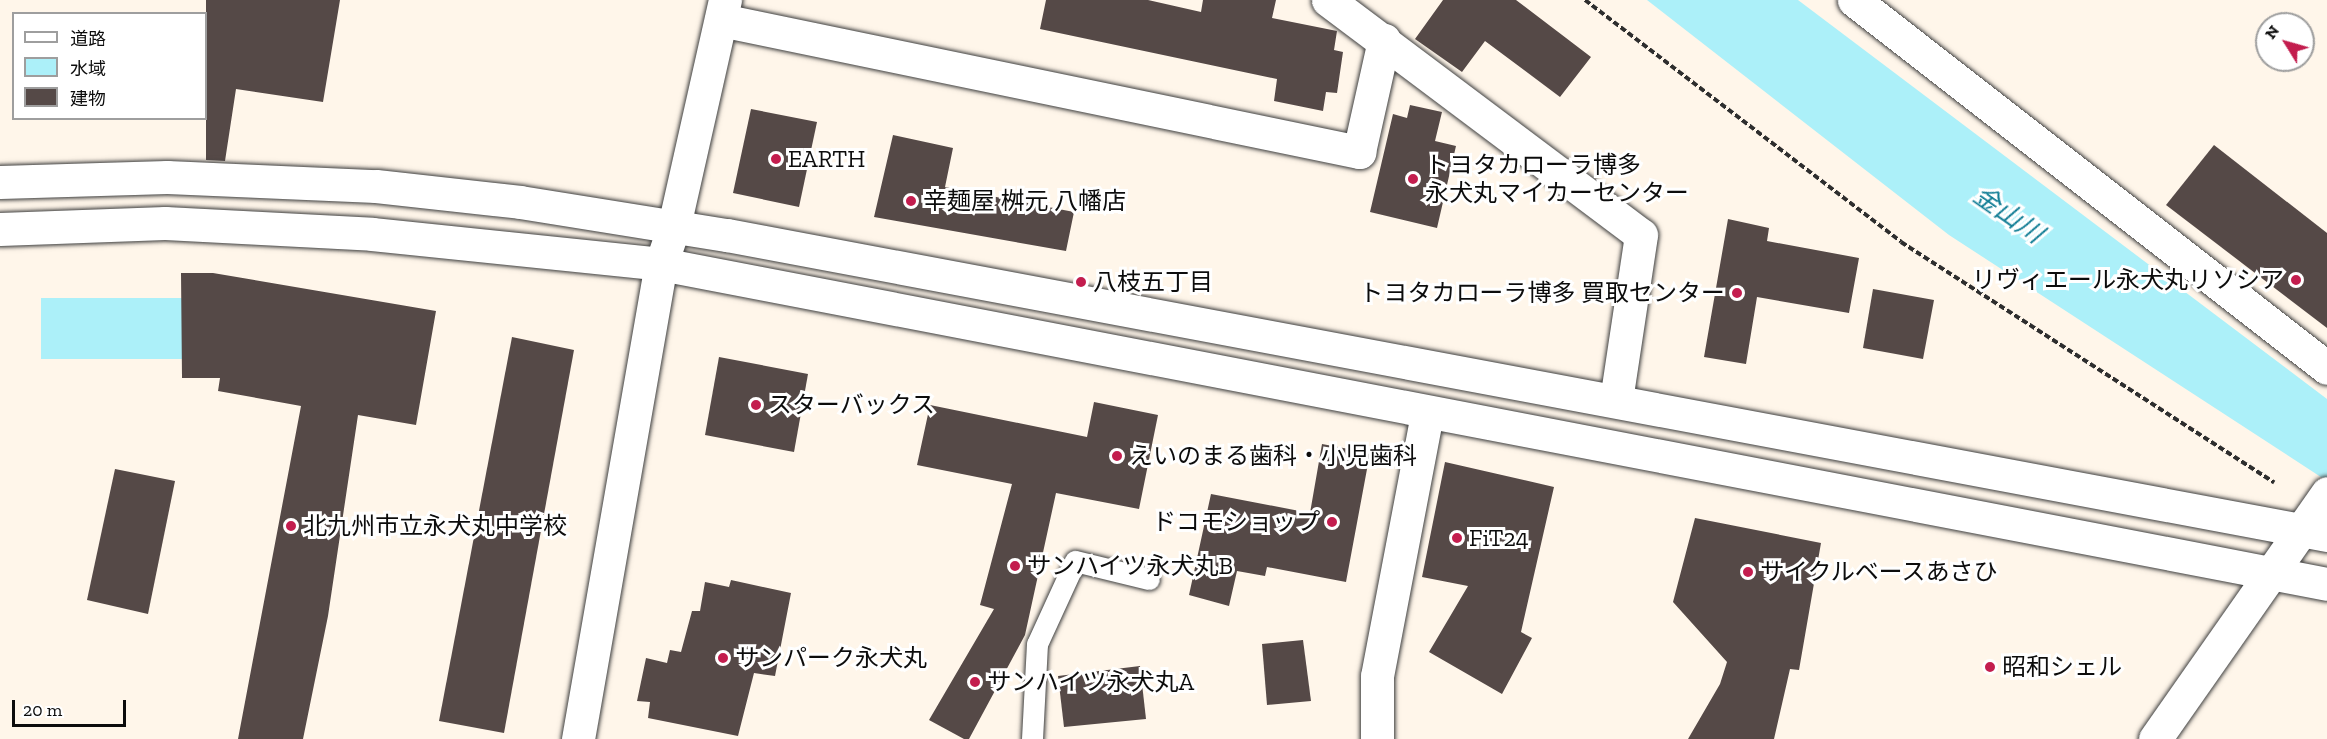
<!DOCTYPE html>
<meta charset="utf-8">
<style>
body{margin:0}
#map{position:relative;width:2327px;height:739px;overflow:hidden;background:#fff6ea;font-family:"Zilla Slab","Noto Sans JP",serif}
div>[style]{position:absolute}
.water>*{inset:0;background:#acf0f9}
.building>*{inset:0;background:#554947}
.path>*{height:4px;margin-top:-2px;transform-origin:0;background:repeating-linear-gradient(90deg,#2e2e2e 0 6px,transparent 0 9px)}
.roads{filter:drop-shadow(0 0 2px #3f3f3f) drop-shadow(0 0 2px #3f3f3f)}
.service>*{height:21px;margin:-10.5px;padding:0 10.5px;transform-origin:10.5px;border-radius:10.5px;background:#fff}
.minor>*{height:33px;margin:-16.5px;padding:0 16.5px;transform-origin:16.5px;border-radius:16.5px;background:#fff}
.tertiary>*{height:33px;margin:-16.5px;padding:0 16.5px;transform-origin:16.5px;border-radius:16.5px;background:#fff}
.dots>*{width:16px;height:16px;translate:-50% -50%;box-sizing:border-box;border:3px solid #fff;border-radius:50%}
span{translate:-50% -50%;white-space:nowrap;text-align:center;line-height:1.15;-webkit-text-stroke:6px #fff;paint-order:stroke}
.poi-label{font-size:24px;color:#0c0c0c}
.left{translate:0 -50%;text-align:left}
.right{translate:-100% -50%;text-align:right}
.water-label{font-size:26px;color:#0f7c94;font-style:italic}
.legend{position:absolute;left:12px;top:12px;width:195px;height:108px;box-sizing:border-box;background:#fff;border:2px solid #9e9e9e;margin:0;padding:8px 10px;list-style:none;font-size:18px;color:#0c0c0c}
.legend li{display:flex;align-items:center;gap:12px;height:30px}
.legend b{width:30px;border:2px solid #9e9e9e}
.north{position:absolute;left:2255px;top:12px;width:60px;height:60px;box-sizing:border-box;background:#fff;border:2px solid #9e9e9e;border-radius:50%;rotate:307deg;font-size:16px;font-weight:700;line-height:24px;text-align:center;color:#0c0c0c}
.north::after{content:'';display:block;margin:auto;width:21px;height:27px;background:#c31d4e;clip-path:polygon(50% 0,100% 100%,50% 72%,0 100%)}
.scale{position:absolute;left:12px;top:700px;width:114px;height:27px;box-sizing:border-box;border:3px solid #0c0c0c;border-top:0;padding-left:8px;font-size:18px;line-height:21px;white-space:nowrap;color:#0c0c0c;-webkit-text-stroke:4px #fff;paint-order:stroke}
</style>
<div id="map">
<div class="water">
<div style="clip-path:polygon(1647px 0,1798px 0,2327px 399px,2327px 481px,1949px 235px)"></div>
<div style="clip-path:polygon(41px 298px,182px 298px,182px 359px,41px 359px)"></div>
</div>
<div class="building">
<div style="clip-path:polygon(206px 0,340px 0,323px 102px,236px 89px,225px 161px,206px 160px)"></div>
<div style="clip-path:polygon(1046px 0,1148px 0,1201px 12px,1203px 0,1276px 0,1272px 18px,1337px 31px,1334px 50px,1343px 52px,1337px 93px,1326px 92px,1323px 111px,1274px 101px,1277px 79px,1040px 29px)"></div>
<div style="clip-path:polygon(1443px 0,1516px 0,1591px 57px,1560px 97px,1485px 41px,1462px 72px,1415px 39px)"></div>
<div style="clip-path:polygon(1410px 105px,1442px 112px,1435px 141px,1456px 146px,1437px 228px,1370px 212px,1393px 114px,1407px 118px)"></div>
<div style="clip-path:polygon(751px 109px,817px 122px,799px 207px,733px 193px)"></div>
<div style="clip-path:polygon(893px 135px,953px 148px,945px 187px,1074px 212px,1066px 251px,874px 217px)"></div>
<div style="clip-path:polygon(2214px 145px,2327px 233px,2327px 328px,2166px 205px)"></div>
<div style="clip-path:polygon(1728px 219px,1769px 228px,1767px 241px,1859px 258px,1849px 313px,1757px 297px,1746px 364px,1704px 357px)"></div>
<div style="clip-path:polygon(181px 273px,213px 273px,436px 311px,416px 425px,358px 415px,328px 616px,303px 739px,238px 739px,301px 406px,218px 391px,220px 378px,182px 378px)"></div>
<div style="clip-path:polygon(1873px 289px,1934px 300px,1923px 359px,1863px 348px)"></div>
<div style="clip-path:polygon(512px 337px,574px 350px,504px 733px,439px 721px)"></div>
<div style="clip-path:polygon(719px 357px,808px 374px,794px 452px,705px 435px)"></div>
<div style="clip-path:polygon(1094px 402px,1158px 415px,1139px 509px,1056px 493px,1025px 635px,969px 739px,964px 739px,929px 720px,994px 609px,980px 605px,1012px 484px,917px 465px,930px 405px,1087px 437px)"></div>
<div style="clip-path:polygon(1322px 444px,1370px 453px,1346px 582px,1267px 567px,1265px 576px,1237px 571px,1229px 606px,1189px 595px,1211px 494px,1310px 513px)"></div>
<div style="clip-path:polygon(1445px 462px,1554px 487px,1521px 632px,1532px 638px,1502px 694px,1429px 652px,1468px 586px,1422px 577px)"></div>
<div style="clip-path:polygon(115px 469px,175px 481px,148px 614px,87px 600px)"></div>
<div style="clip-path:polygon(1695px 518px,1821px 543px,1799px 670px,1790px 669px,1774px 739px,1688px 739px,1720px 684px,1727px 662px,1673px 602px)"></div>
<div style="clip-path:polygon(731px 580px,791px 593px,775px 676px,754px 673px,738px 736px,648px 718px,650px 702px,637px 701px,646px 658px,667px 663px,670px 650px,681px 652px,692px 611px,700px 611px,705px 582px,729px 587px)"></div>
<div style="clip-path:polygon(1303px 640px,1311px 701px,1267px 705px,1262px 644px)"></div>
<div style="clip-path:polygon(1140px 666px,1146px 719px,1064px 727px,1058px 676px)"></div>
</div>
<div class="path">
<div style="left:1585px;top:0;width:398px;rotate:37.4deg"></div>
<div style="left:1901px;top:242px;width:444px;rotate:32.8deg"></div>
</div>
<div class="roads">
<div class="service">
<div style="left:1032px;top:739px;width:95px;rotate:-87deg"></div>
<div style="left:1037px;top:644px;width:91px;rotate:-65.4deg"></div>
<div style="left:1075px;top:561px;width:76px;rotate:13.7deg"></div>
</div>
<div class="minor">
<div style="left:1328px;top:0;width:391px;rotate:36.9deg"></div>
<div style="left:1641px;top:235px;width:167px;rotate:98.6deg"></div>
<div style="left:1854px;top:0;width:599px;rotate:37.88deg"></div>
<div style="left:721px;top:20px;width:652px;rotate:11.69deg"></div>
<div style="left:1359px;top:152px;width:115px;rotate:-77.4deg"></div>
<div style="left:578px;top:739px;width:482px;rotate:-80.1deg"></div>
<div style="left:661px;top:264px;width:40px;rotate:-71.1deg"></div>
<div style="left:674px;top:226px;width:232px;rotate:-77.3deg"></div>
<div style="left:1377px;top:739px;width:63px;rotate:-90deg"></div>
<div style="left:1377px;top:676px;width:268px;rotate:-79.2deg"></div>
<div style="left:2155px;top:739px;width:300px;rotate:-55deg"></div>
</div>
<div class="tertiary">
<div style="left:0;top:182px;width:167px;rotate:-1.7deg"></div>
<div style="left:167px;top:177px;width:209px;rotate:2.5deg"></div>
<div style="left:376px;top:186px;width:145px;rotate:6.3deg"></div>
<div style="left:520px;top:202px;width:210px;rotate:9.1deg"></div>
<div style="left:727px;top:235px;width:1628px;rotate:10.62deg"></div>
<div style="left:0;top:229px;width:165px;rotate:-2.1deg"></div>
<div style="left:165px;top:223px;width:207px;rotate:3deg"></div>
<div style="left:372px;top:234px;width:291px;rotate:5.9deg"></div>
<div style="left:661px;top:264px;width:1696px;rotate:10.87deg"></div>
</div>
</div>
<div class="dots">
<div style="left:776px;top:159px;background:#c31d4e"></div>
<div style="left:1413px;top:179px;background:#c31d4e"></div>
<div style="left:911px;top:201px;background:#c31d4e"></div>
<div style="left:2296px;top:280px;background:#c31d4e"></div>
<div style="left:1081px;top:282px;background:#c31d4e"></div>
<div style="left:1737px;top:293px;background:#c31d4e"></div>
<div style="left:756px;top:405px;background:#c31d4e"></div>
<div style="left:1117px;top:456px;background:#c31d4e"></div>
<div style="left:1332px;top:522px;background:#c31d4e"></div>
<div style="left:291px;top:526px;background:#c31d4e"></div>
<div style="left:1457px;top:538px;background:#c31d4e"></div>
<div style="left:1015px;top:566px;background:#c31d4e"></div>
<div style="left:1748px;top:572px;background:#c31d4e"></div>
<div style="left:723px;top:658px;background:#c31d4e"></div>
<div style="left:1990px;top:667px;background:#c31d4e"></div>
<div style="left:975px;top:682px;background:#c31d4e"></div>
</div>
<div class="poi-label">
<span class="left" style="left:788px;top:159px">EARTH</span>
<span class="left" style="left:1425px;top:179px">トヨタカローラ博多<br>永犬丸マイカーセンター</span>
<span class="left" style="left:923px;top:201px">辛麺屋 桝元 八幡店</span>
<span class="right" style="left:2284px;top:280px">リヴィエール永犬丸リソシア</span>
<span class="left" style="left:1093px;top:282px">八枝五丁目</span>
<span class="right" style="left:1725px;top:293px">トヨタカローラ博多 買取センター</span>
<span class="left" style="left:768px;top:405px">スターバックス</span>
<span class="left" style="left:1129px;top:456px">えいのまる歯科・小児歯科</span>
<span class="right" style="left:1320px;top:522px">ドコモショップ</span>
<span class="left" style="left:303px;top:526px">北九州市立永犬丸中学校</span>
<span class="left" style="left:1469px;top:538px">FiT24</span>
<span class="left" style="left:1027px;top:566px">サンハイツ永犬丸B</span>
<span class="left" style="left:1760px;top:572px">サイクルベースあさひ</span>
<span class="left" style="left:735px;top:658px">サンパーク永犬丸</span>
<span class="left" style="left:2002px;top:667px">昭和シェル</span>
<span class="left" style="left:987px;top:682px">サンハイツ永犬丸A</span>
</div>
<div class="water-label">
<span style="left:2008px;top:215px;rotate:35deg">金山川</span>
</div>
<ul class="legend">
<li><b style="height:8px;background:#fff"></b>道路</li>
<li><b style="height:16px;background:#acf0f9"></b>水域</li>
<li><b style="height:16px;background:#554947"></b>建物</li>
</ul>
<div class="north">N</div>
<div class="scale">20 m</div>
</div>
